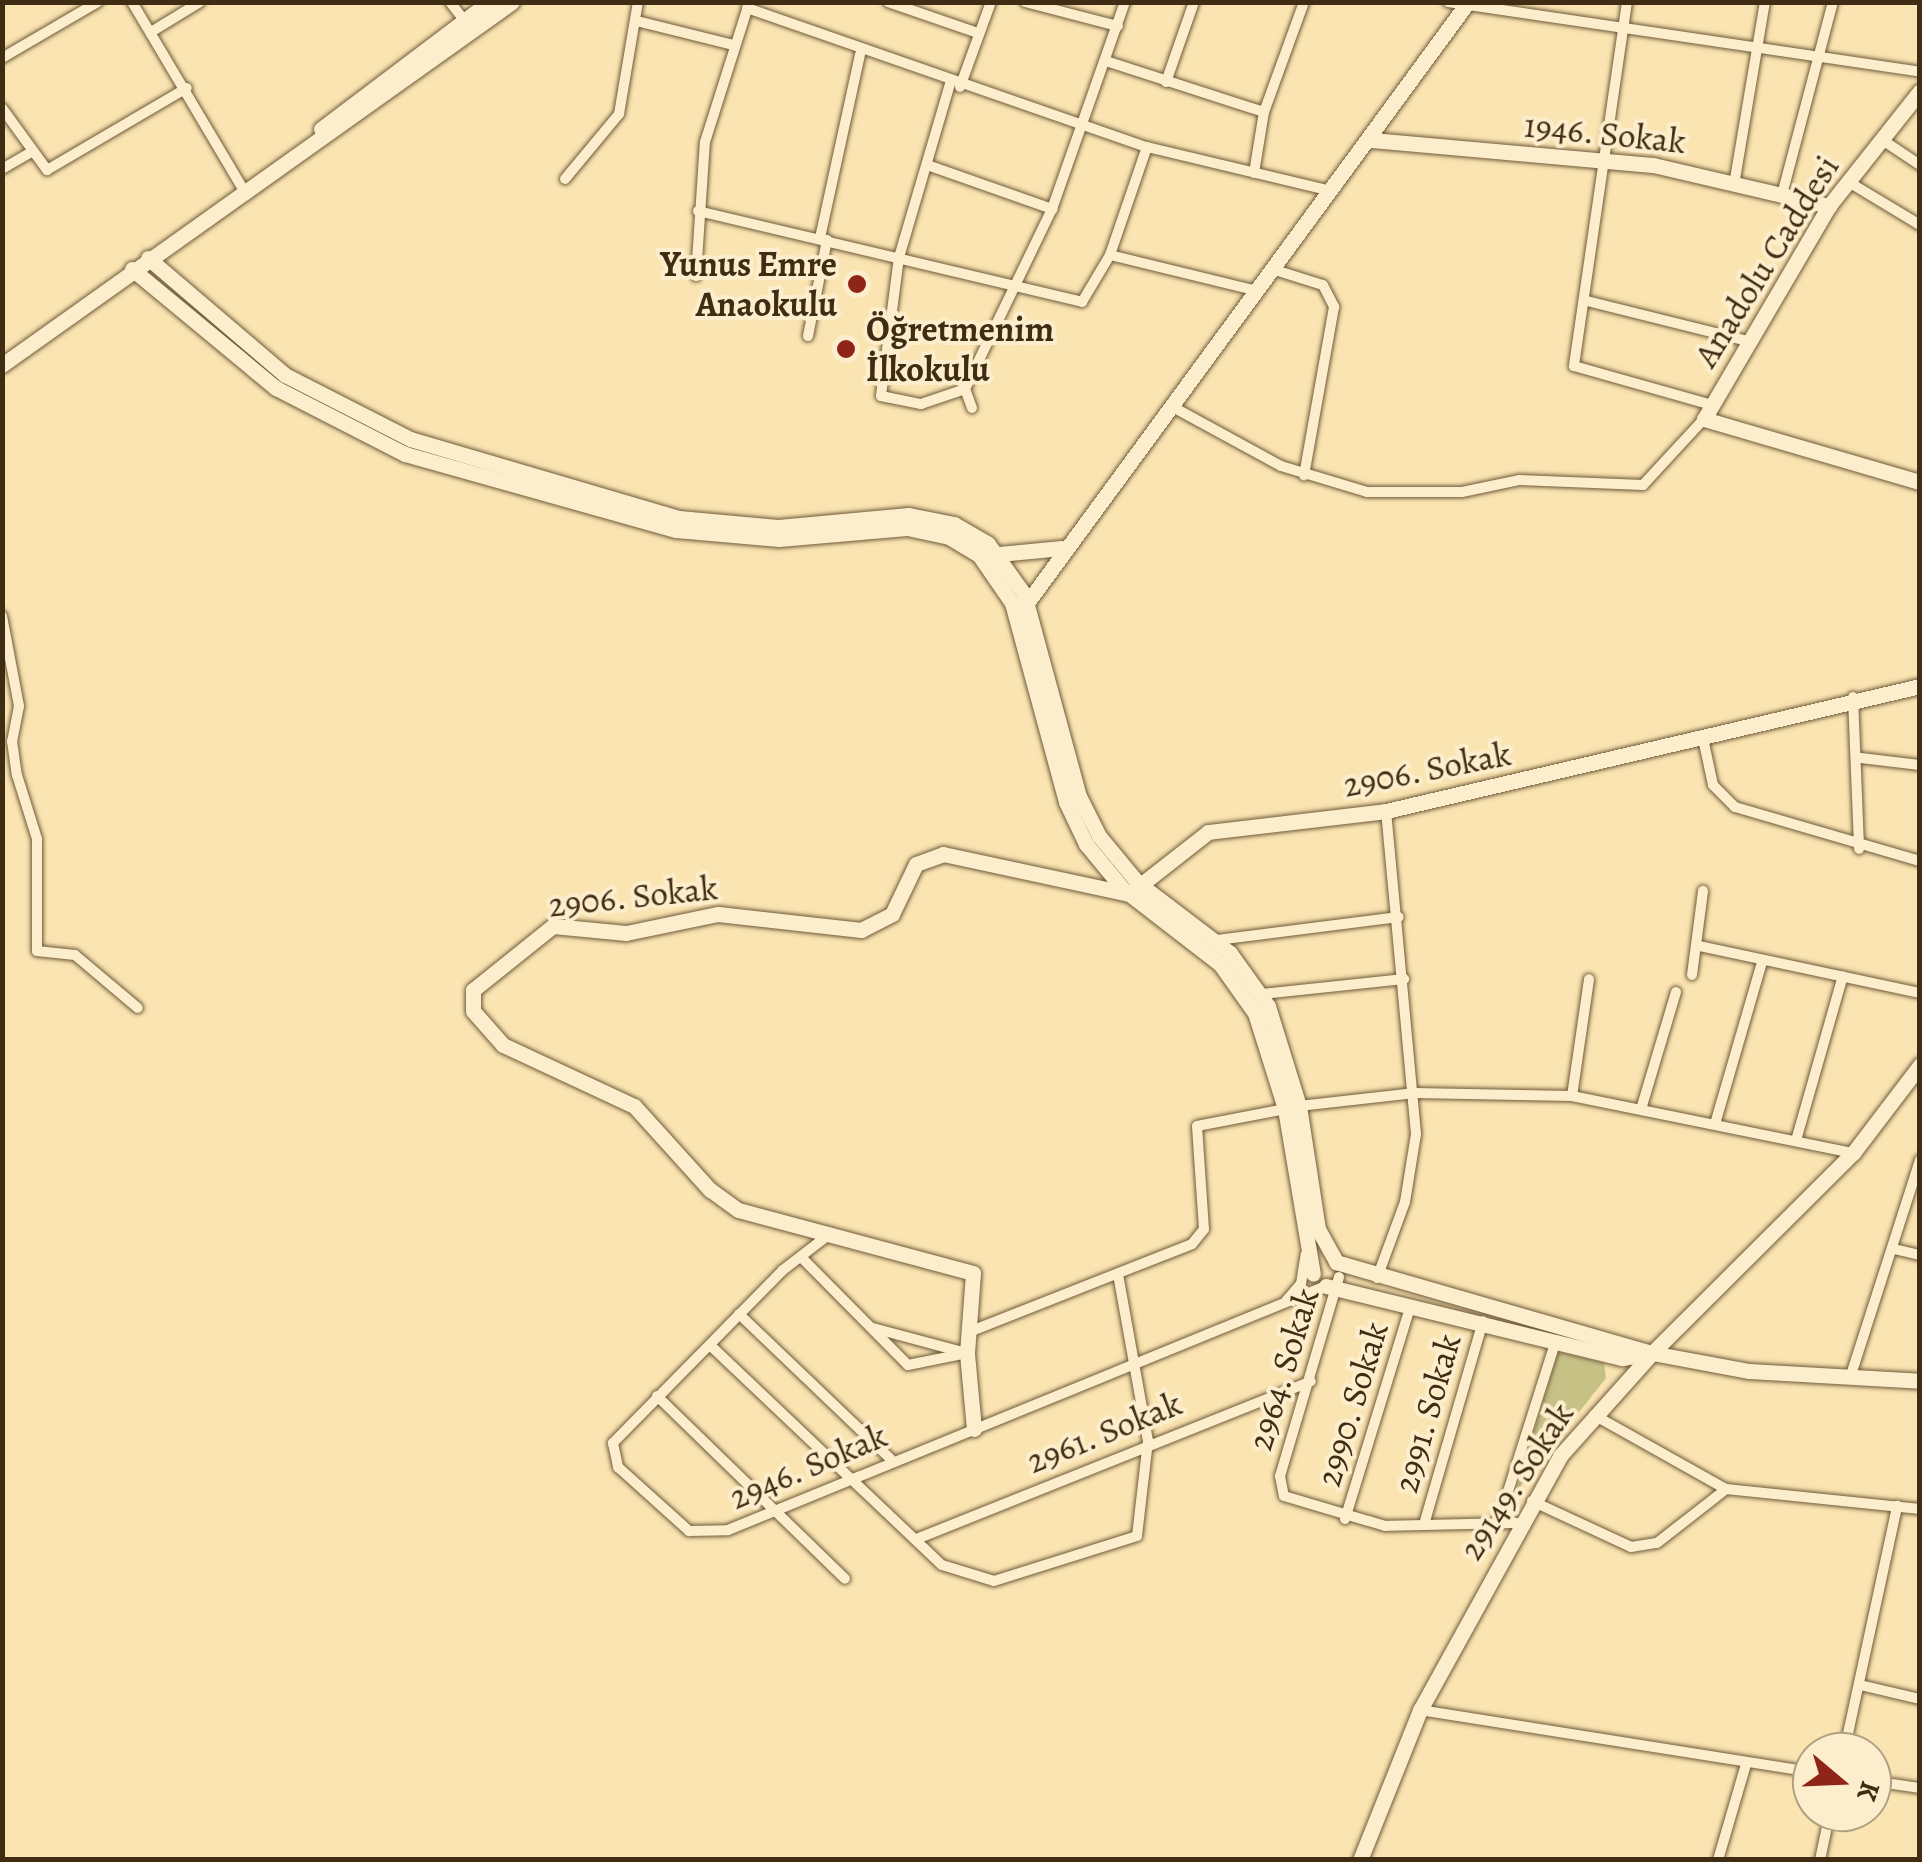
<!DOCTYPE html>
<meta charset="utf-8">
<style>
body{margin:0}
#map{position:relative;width:1922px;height:1862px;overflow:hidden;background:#fae4b1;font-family:Alegreya,serif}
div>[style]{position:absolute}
.green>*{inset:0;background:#c6c286}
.roads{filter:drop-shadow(0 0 2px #6e5a3a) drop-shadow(0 0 2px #6e5a3a)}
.street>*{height:10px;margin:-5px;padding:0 5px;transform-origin:5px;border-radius:5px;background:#fcedcc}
.secondary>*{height:15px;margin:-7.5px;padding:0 7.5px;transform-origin:7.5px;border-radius:7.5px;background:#fcedcc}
.dots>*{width:28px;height:28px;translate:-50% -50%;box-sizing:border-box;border:5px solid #fcedcc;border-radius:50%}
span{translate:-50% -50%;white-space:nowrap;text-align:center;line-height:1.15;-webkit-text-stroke:8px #fcedcc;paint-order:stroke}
.street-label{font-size:35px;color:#3f2c12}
.poi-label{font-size:35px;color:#3f2c12;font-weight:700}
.right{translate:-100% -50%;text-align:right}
.left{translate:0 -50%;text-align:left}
.frame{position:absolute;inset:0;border:5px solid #3f2c12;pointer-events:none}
.north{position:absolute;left:1792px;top:1732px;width:100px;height:100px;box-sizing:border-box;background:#fcedcc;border:2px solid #b0a082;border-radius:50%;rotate:109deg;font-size:28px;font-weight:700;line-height:40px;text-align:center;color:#3f2c12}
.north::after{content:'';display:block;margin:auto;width:35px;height:45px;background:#8f2418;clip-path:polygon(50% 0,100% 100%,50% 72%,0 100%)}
</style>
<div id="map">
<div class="green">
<div style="clip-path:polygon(1558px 1352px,1604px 1363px,1606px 1378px,1516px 1492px)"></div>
</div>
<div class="roads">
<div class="street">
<div style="left:132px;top:2px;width:217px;rotate:59.3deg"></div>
<div style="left:450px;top:2px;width:23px;rotate:52deg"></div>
<div style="left:888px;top:2px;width:95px;rotate:19deg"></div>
<div style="left:1025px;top:2px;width:96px;rotate:14.5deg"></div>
<div style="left:1448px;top:2px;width:477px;rotate:8.4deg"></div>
<div style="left:1627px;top:2px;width:368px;rotate:98.3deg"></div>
<div style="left:1574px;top:366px;width:143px;rotate:15.8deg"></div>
<div style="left:747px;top:8px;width:423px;rotate:19.2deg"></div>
<div style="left:1147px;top:147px;width:190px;rotate:13.4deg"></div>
<div style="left:637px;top:21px;width:99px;rotate:14deg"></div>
<div style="left:151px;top:32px;width:57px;rotate:-31.5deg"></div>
<div style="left:2px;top:58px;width:111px;rotate:-30.3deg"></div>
<div style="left:1109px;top:62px;width:163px;rotate:17.9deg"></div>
<div style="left:1264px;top:112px;width:117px;rotate:-70deg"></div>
<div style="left:1166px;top:82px;width:85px;rotate:-70.7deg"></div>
<div style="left:950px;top:84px;width:180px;rotate:106.4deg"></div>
<div style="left:899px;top:257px;width:140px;rotate:97.4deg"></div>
<div style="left:881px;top:396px;width:41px;rotate:11.3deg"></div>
<div style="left:921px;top:404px;width:46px;rotate:-18.8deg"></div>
<div style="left:960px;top:87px;width:90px;rotate:-70deg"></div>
<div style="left:2px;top:108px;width:77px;rotate:54deg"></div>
<div style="left:47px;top:170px;width:162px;rotate:-30.4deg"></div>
<div style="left:1881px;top:139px;width:47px;rotate:33.7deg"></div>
<div style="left:927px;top:165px;width:133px;rotate:19.4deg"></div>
<div style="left:2px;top:169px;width:32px;rotate:-30deg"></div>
<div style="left:1254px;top:173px;width:62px;rotate:-80.7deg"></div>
<div style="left:565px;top:179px;width:85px;rotate:-50.3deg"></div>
<div style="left:619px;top:114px;width:114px;rotate:-80.4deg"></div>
<div style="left:1735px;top:179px;width:180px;rotate:-80.4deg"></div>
<div style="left:1847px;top:181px;width:85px;rotate:31.1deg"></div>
<div style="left:1783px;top:191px;width:196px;rotate:-75.2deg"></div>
<div style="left:698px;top:211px;width:395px;rotate:13.3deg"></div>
<div style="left:1082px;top:302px;width:55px;rotate:-59.2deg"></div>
<div style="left:1110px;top:255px;width:114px;rotate:-71.1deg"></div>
<div style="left:820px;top:238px;width:188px;rotate:-77.7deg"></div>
<div style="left:1110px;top:255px;width:152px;rotate:13.7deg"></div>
<div style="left:1275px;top:270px;width:50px;rotate:17.4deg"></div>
<div style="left:1323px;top:285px;width:25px;rotate:63deg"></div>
<div style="left:1334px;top:307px;width:171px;rotate:100.1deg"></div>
<div style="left:696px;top:276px;width:134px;rotate:-86.2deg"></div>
<div style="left:705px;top:142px;width:146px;rotate:-72.4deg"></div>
<div style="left:1587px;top:301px;width:166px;rotate:14deg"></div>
<div style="left:808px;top:336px;width:98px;rotate:-78.8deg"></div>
<div style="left:1171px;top:406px;width:125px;rotate:28.6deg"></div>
<div style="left:1281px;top:466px;width:90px;rotate:16.8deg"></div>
<div style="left:1367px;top:492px;width:95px"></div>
<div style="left:1462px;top:492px;width:58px;rotate:-11.9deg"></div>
<div style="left:1519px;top:480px;width:124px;rotate:2.3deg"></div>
<div style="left:1643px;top:485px;width:90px;rotate:-47.3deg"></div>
<div style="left:972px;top:408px;width:20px;rotate:-110deg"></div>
<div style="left:965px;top:389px;width:200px;rotate:-64.2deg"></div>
<div style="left:1052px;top:209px;width:219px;rotate:-70.6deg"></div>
<div style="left:2px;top:616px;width:92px;rotate:79.3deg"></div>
<div style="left:19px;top:706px;width:36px;rotate:101deg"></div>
<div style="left:12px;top:741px;width:34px;rotate:82deg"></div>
<div style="left:17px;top:775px;width:67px;rotate:72.6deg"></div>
<div style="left:37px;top:839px;width:112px;rotate:90deg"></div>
<div style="left:37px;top:951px;width:38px;rotate:6deg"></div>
<div style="left:75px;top:955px;width:82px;rotate:40.1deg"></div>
<div style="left:1853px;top:697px;width:152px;rotate:87.7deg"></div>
<div style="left:1704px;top:743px;width:43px;rotate:77.9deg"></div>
<div style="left:1713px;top:785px;width:31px;rotate:45deg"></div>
<div style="left:1735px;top:807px;width:193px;rotate:16.3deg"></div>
<div style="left:1861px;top:758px;width:59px;rotate:6.8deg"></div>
<div style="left:1217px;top:940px;width:183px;rotate:-7.2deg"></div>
<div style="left:1699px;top:946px;width:226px;rotate:12deg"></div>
<div style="left:1692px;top:975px;width:85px;rotate:-82.5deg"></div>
<div style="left:1262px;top:994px;width:143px;rotate:-6deg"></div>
<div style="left:1572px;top:1096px;width:118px;rotate:-81.7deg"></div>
<div style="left:1299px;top:1106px;width:117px;rotate:-6.4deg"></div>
<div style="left:1415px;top:1093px;width:157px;rotate:1.1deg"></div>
<div style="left:1572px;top:1096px;width:287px;rotate:11.5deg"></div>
<div style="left:1642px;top:1106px;width:119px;rotate:-73.4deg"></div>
<div style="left:1715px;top:1124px;width:169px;rotate:-73.8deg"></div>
<div style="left:1797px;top:1137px;width:167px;rotate:-74.1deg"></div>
<div style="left:831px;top:1233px;width:61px;rotate:142.4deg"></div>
<div style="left:783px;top:1270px;width:243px;rotate:134.5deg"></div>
<div style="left:613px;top:1443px;width:25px;rotate:78deg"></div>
<div style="left:618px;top:1467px;width:96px;rotate:42deg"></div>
<div style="left:689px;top:1531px;width:39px;rotate:-1deg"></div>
<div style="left:728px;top:1530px;width:646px;rotate:-22.2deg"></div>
<div style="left:1894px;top:1249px;width:27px;rotate:13deg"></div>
<div style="left:801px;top:1257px;width:152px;rotate:45.3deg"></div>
<div style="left:908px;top:1365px;width:60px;rotate:-11.5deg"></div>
<div style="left:1339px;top:1277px;width:208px;rotate:106.5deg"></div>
<div style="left:1280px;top:1476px;width:20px;rotate:79deg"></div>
<div style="left:1284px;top:1496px;width:105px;rotate:16.5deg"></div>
<div style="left:1385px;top:1526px;width:133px;rotate:-1.3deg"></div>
<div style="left:1377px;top:1278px;width:81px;rotate:-69.8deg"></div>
<div style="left:1405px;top:1202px;width:69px;rotate:-80.8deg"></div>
<div style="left:1416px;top:1134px;width:324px;rotate:-95.3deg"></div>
<div style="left:1286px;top:1301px;width:23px;rotate:-49deg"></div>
<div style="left:1301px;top:1284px;width:30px;rotate:-81deg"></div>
<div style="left:739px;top:1314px;width:211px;rotate:43.7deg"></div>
<div style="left:873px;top:1328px;width:96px;rotate:15deg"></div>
<div style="left:974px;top:1330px;width:234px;rotate:-21.5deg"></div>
<div style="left:1192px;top:1244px;width:19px;rotate:-51deg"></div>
<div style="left:1204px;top:1229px;width:103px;rotate:-93.9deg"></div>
<div style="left:1197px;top:1126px;width:90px;rotate:-10.9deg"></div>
<div style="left:711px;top:1346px;width:318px;rotate:43.5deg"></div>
<div style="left:942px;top:1565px;width:54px;rotate:17.1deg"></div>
<div style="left:994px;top:1581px;width:150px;rotate:-17.5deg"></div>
<div style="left:1137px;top:1536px;width:96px;rotate:-83.4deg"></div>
<div style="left:1148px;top:1441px;width:169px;rotate:-100.2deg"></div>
<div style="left:1850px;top:1378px;width:229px;rotate:-72.2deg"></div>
<div style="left:657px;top:1396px;width:262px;rotate:44.2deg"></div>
<div style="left:1594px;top:1415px;width:151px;rotate:29.3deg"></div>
<div style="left:1532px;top:1501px;width:109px;rotate:24.9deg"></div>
<div style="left:1631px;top:1547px;width:26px;rotate:-9deg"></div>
<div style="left:1657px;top:1543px;width:88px;rotate:-38deg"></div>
<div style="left:1726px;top:1489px;width:195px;rotate:5.9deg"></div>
<div style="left:1345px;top:1519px;width:224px;rotate:-72.9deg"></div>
<div style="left:1425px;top:1521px;width:208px;rotate:-73.8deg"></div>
<div style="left:1498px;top:1523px;width:192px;rotate:-72.4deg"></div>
<div style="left:919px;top:1538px;width:422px;rotate:-21.8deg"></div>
<div style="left:1860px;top:1685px;width:62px;rotate:13.1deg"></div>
<div style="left:1420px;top:1710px;width:397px;rotate:9deg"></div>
<div style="left:1844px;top:1752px;width:252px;rotate:-77.8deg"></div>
<div style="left:1872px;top:1781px;width:49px;rotate:8.3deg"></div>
<div style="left:1718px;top:1860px;width:100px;rotate:-73.7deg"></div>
<div style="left:1820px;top:1860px;width:49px;rotate:-78.2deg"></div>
</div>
<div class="secondary">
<div style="left:1920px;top:91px;width:147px;rotate:128.4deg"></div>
<div style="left:1829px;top:206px;width:247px;rotate:120.4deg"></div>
<div style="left:1704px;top:419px;width:225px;rotate:16.3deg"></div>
<div style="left:321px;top:129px;width:211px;rotate:-37.1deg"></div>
<div style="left:1371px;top:140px;width:283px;rotate:5.1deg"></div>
<div style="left:1653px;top:165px;width:181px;rotate:13.1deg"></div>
<div style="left:148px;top:258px;width:180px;rotate:40.5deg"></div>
<div style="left:285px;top:375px;width:140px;rotate:27.1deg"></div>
<div style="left:410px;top:439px;width:280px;rotate:16.4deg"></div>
<div style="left:679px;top:518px;width:99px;rotate:5.2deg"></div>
<div style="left:778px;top:527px;width:131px;rotate:-5.3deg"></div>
<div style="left:908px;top:515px;width:47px;rotate:11.1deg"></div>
<div style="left:954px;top:524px;width:39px;rotate:30deg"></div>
<div style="left:988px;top:544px;width:62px;rotate:54.2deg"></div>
<div style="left:1024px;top:594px;width:209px;rotate:74.8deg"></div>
<div style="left:1079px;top:796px;width:45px;rotate:63.4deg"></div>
<div style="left:1099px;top:836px;width:61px;rotate:50.3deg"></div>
<div style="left:1138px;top:883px;width:116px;rotate:37.3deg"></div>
<div style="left:1230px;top:953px;width:65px;rotate:54.4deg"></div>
<div style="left:1268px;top:1006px;width:105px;rotate:72.8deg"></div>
<div style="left:1299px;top:1106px;width:124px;rotate:81.2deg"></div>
<div style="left:1318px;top:1229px;width:38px;rotate:61deg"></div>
<div style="left:1336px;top:1262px;width:329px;rotate:16.1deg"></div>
<div style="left:1652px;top:1353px;width:99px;rotate:10.5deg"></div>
<div style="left:1749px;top:1371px;width:171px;rotate:3.3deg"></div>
<div style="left:132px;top:269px;width:187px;rotate:39.6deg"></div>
<div style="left:276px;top:388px;width:145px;rotate:27.1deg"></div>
<div style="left:405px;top:454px;width:281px;rotate:15.7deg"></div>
<div style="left:676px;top:530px;width:103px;rotate:5deg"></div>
<div style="left:779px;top:539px;width:128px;rotate:-4.9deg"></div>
<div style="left:907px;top:528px;width:43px;rotate:12.1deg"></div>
<div style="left:949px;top:537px;width:35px;rotate:31deg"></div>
<div style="left:979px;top:555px;width:58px;rotate:55.5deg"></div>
<div style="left:1012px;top:603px;width:206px;rotate:74.8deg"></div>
<div style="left:1066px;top:802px;width:47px;rotate:64.5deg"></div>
<div style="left:1086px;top:844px;width:58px;rotate:50.6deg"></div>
<div style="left:1123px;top:889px;width:123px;rotate:37.7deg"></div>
<div style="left:1220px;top:964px;width:60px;rotate:54.5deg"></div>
<div style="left:1255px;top:1013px;width:101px;rotate:72.6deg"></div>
<div style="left:1285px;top:1109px;width:167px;rotate:80.4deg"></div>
<div style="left:2px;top:365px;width:626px;rotate:-35.44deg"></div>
<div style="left:999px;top:554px;width:63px;rotate:-5.4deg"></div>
<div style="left:1024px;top:607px;width:750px;rotate:-53.73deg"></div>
<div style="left:1326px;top:1286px;width:305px;rotate:13.7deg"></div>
<div style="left:1622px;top:1358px;width:30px;rotate:-9deg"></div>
<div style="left:974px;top:1429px;width:76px;rotate:-95.3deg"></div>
<div style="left:967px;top:1353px;width:80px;rotate:-85.7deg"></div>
<div style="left:973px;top:1273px;width:243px;rotate:-165deg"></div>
<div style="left:738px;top:1210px;width:34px;rotate:-144deg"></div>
<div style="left:710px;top:1190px;width:113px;rotate:-132.1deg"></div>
<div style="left:634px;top:1106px;width:145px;rotate:-155deg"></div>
<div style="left:503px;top:1045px;width:45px;rotate:-131.4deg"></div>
<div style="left:473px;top:1011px;width:21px;rotate:-90deg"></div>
<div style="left:473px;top:990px;width:102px;rotate:-38.7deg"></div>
<div style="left:553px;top:926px;width:73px;rotate:5.5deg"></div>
<div style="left:626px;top:933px;width:94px;rotate:-11.7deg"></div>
<div style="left:718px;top:914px;width:144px;rotate:6.4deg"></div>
<div style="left:861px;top:930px;width:35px;rotate:-27deg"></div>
<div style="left:892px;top:914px;width:55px;rotate:-64.4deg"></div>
<div style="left:916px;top:864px;width:29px;rotate:-20deg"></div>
<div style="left:943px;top:854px;width:190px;rotate:12.1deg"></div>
<div style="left:1129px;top:894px;width:100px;rotate:-38.1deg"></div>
<div style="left:1208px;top:832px;width:179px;rotate:-6.7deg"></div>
<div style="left:1386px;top:811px;width:548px;rotate:-13.17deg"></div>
<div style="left:1360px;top:1860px;width:162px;rotate:-68.2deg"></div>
<div style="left:1420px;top:1710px;width:290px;rotate:-61.1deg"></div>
<div style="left:1560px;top:1456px;width:138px;rotate:-48.2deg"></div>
<div style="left:1652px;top:1353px;width:284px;rotate:-44.9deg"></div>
<div style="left:1853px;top:1153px;width:111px;rotate:-52.7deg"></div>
</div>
</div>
<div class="dots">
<div style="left:857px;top:284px;background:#8f2418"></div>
<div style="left:846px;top:349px;background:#8f2418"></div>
</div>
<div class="street-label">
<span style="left:1605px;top:133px;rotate:6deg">1946. Sokak</span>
<span style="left:1766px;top:261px;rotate:-58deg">Anadolu Caddesi</span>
<span style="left:1427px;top:769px;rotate:-11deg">2906. Sokak</span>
<span style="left:633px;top:896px;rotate:-6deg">2906. Sokak</span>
<span style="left:1283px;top:1369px;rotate:-73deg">2964. Sokak</span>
<span style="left:1352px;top:1404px;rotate:-73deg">2990. Sokak</span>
<span style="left:1427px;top:1413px;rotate:-74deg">2991. Sokak</span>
<span style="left:1104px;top:1432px;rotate:-22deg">2961. Sokak</span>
<span style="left:808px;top:1466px;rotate:-23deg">2946. Sokak</span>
<span style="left:1516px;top:1481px;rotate:-57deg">29149. Sokak</span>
</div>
<div class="poi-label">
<span class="right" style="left:837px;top:284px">Yunus Emre<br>Anaokulu</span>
<span class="left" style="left:866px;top:349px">Öğretmenim<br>İlkokulu</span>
</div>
<div class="frame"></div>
<div class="north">K</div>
</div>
